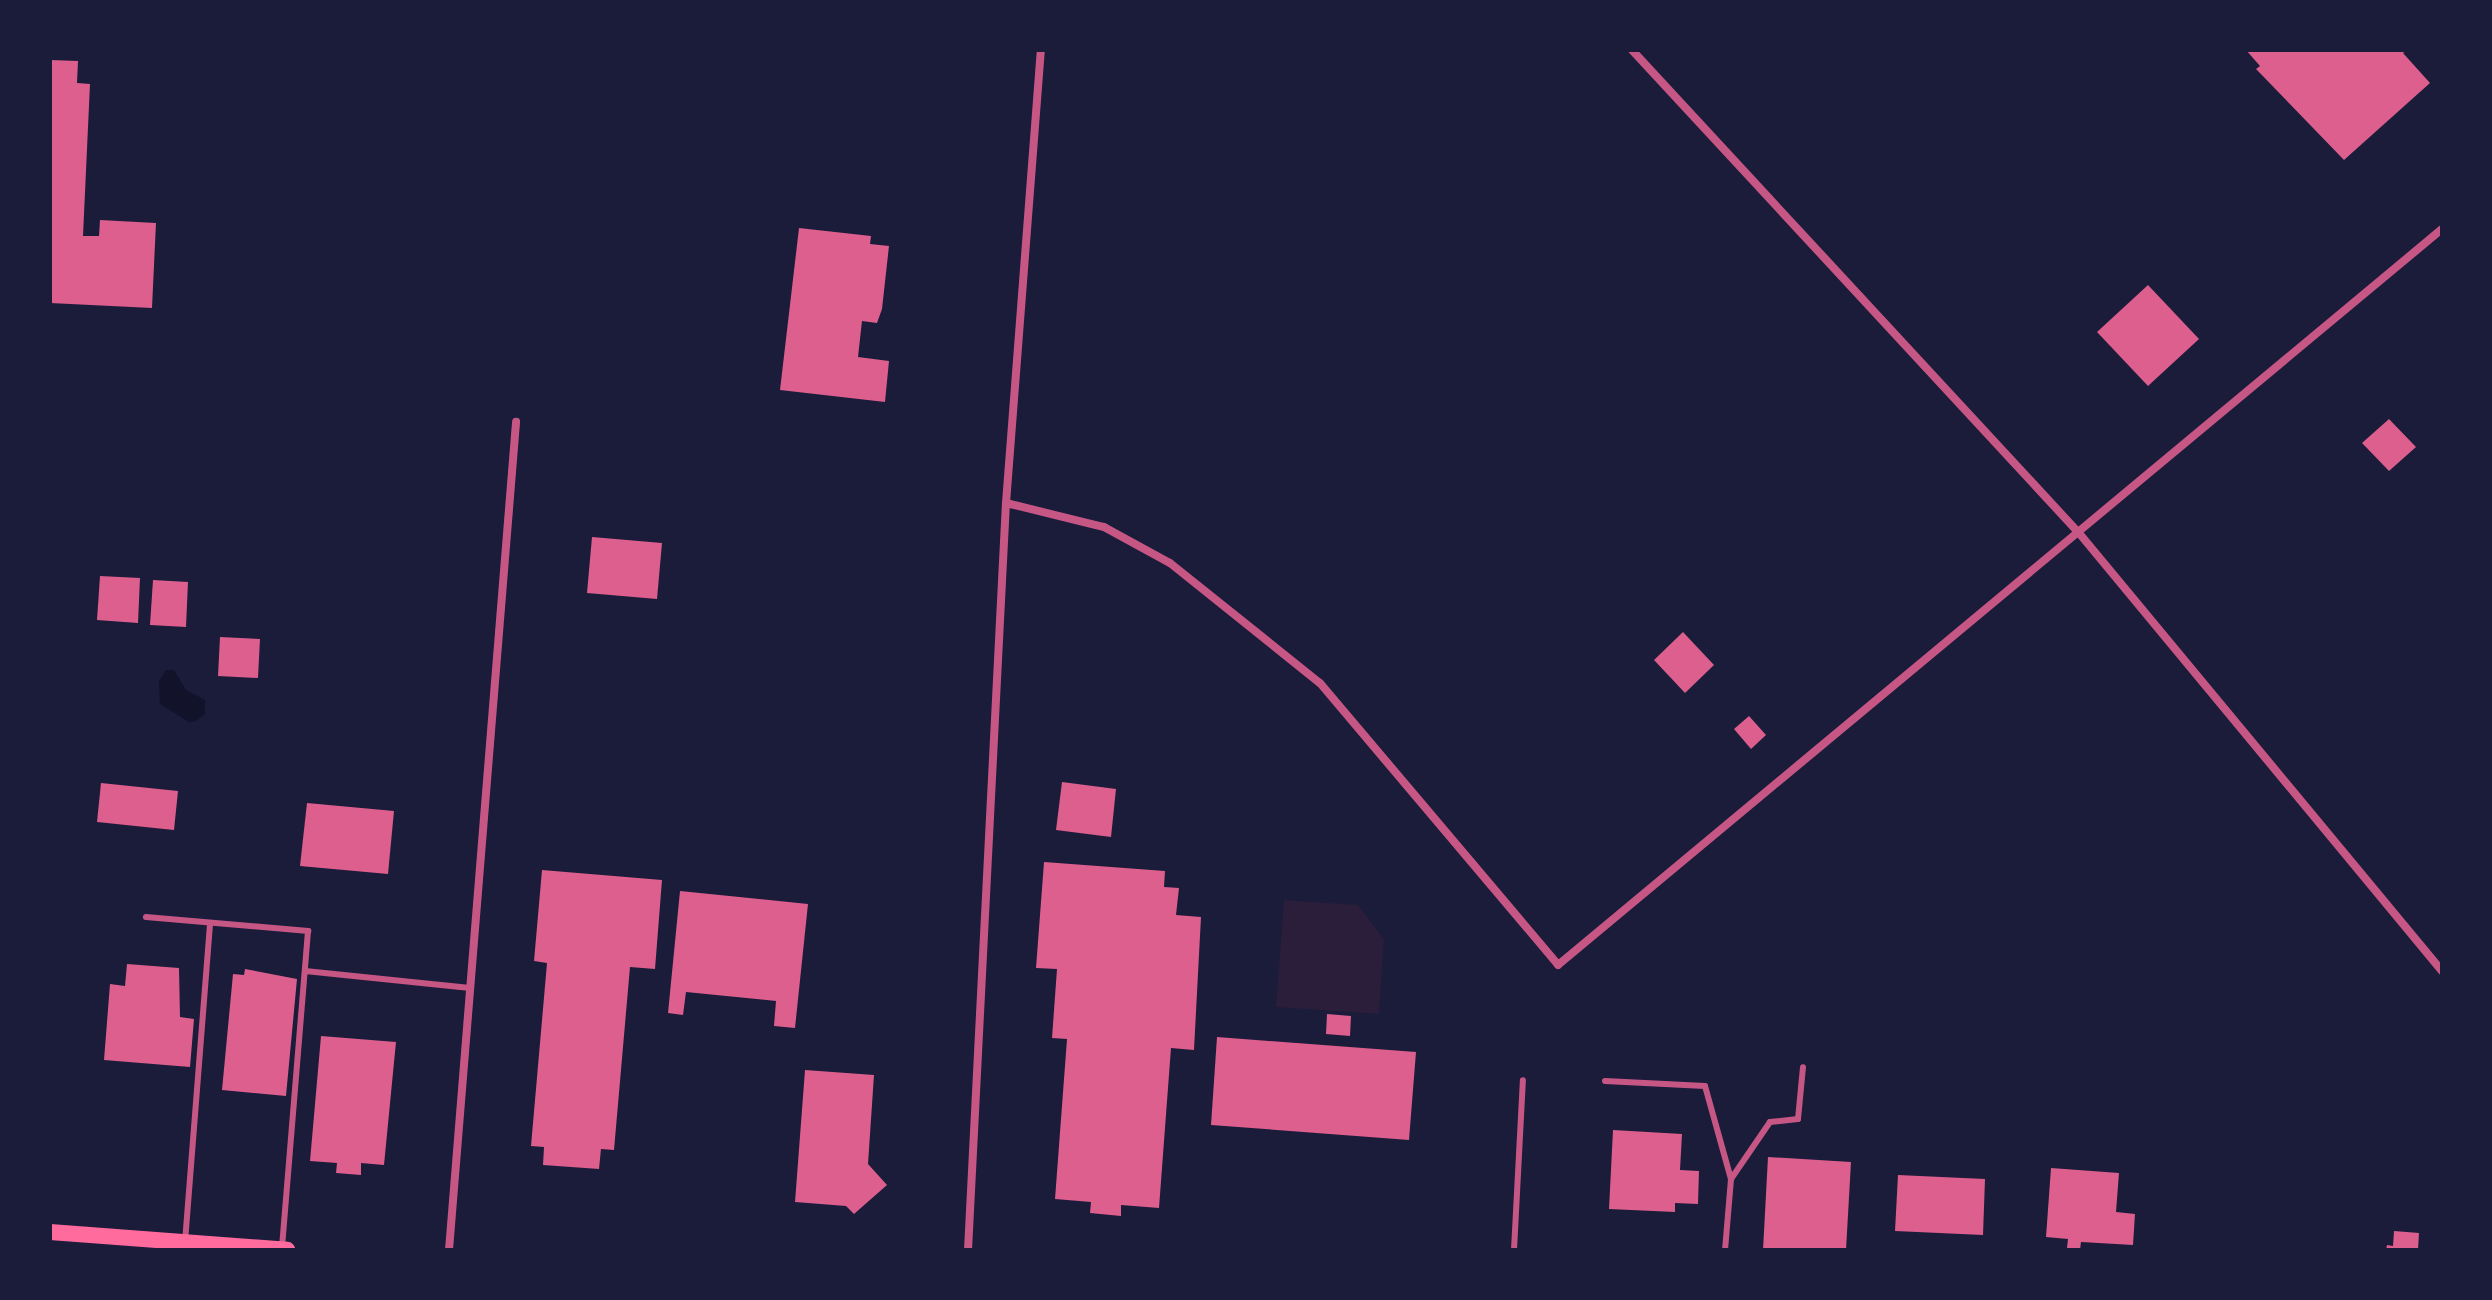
<!DOCTYPE html>
<style>
body{margin:0}
#map{position:relative;width:2492px;height:1300px;overflow:hidden;background:#1b1b3a;font-family:"Space Grotesk",sans-serif}
div>[style]{position:absolute}
.green>*{inset:0;background:#2a1e3b}
.water>*{inset:0;background:#12122b}
.building>*{inset:0;background:#dd5f8e}
.service>*{height:6px;margin:-3px;padding:0 3px;transform-origin:3px;border-radius:3px;background:#c65784}
.minor>*{height:8px;margin:-4px;padding:0 4px;transform-origin:4px;border-radius:4px;background:#c65784}
.secondary>*{height:16px;margin:-8px;padding:0 8px;transform-origin:8px;border-radius:8px;background:#ff6b9d}
span{translate:-50% -50%;white-space:nowrap;text-align:center;line-height:1.15;-webkit-text-stroke:8px #1b1b3a;paint-order:stroke}
.frame{position:absolute;inset:0;border:52px solid #1b1b3a;pointer-events:none}
</style>
<div id="map">
<div class="green">
<div style="clip-path:polygon(1284px 900px,1358px 905px,1384px 939px,1379px 1014px,1276px 1007px)"></div>
</div>
<div class="water">
<div style="clip-path:polygon(166px 670px,174px 670px,186px 690px,205px 700px,205px 714px,196px 721px,189px 722px,160px 704px,159px 681px)"></div>
</div>
<div class="building">
<div style="clip-path:polygon(2246px 50px,2408px 50px,2403px 53px,2430px 83px,2344px 160px,2256px 69px,2260px 66px)"></div>
<div style="clip-path:polygon(50px 60px,78px 61px,77px 83px,90px 84px,83px 236px,99px 236px,100px 220px,156px 223px,152px 308px,50px 303px)"></div>
<div style="clip-path:polygon(799px 228px,871px 236px,870px 244px,889px 246px,882px 309px,877px 323px,862px 321px,858px 357px,889px 361px,885px 402px,780px 390px)"></div>
<div style="clip-path:polygon(2148px 285px,2199px 339px,2148px 386px,2097px 332px)"></div>
<div style="clip-path:polygon(2389px 419px,2416px 447px,2389px 471px,2362px 443px)"></div>
<div style="clip-path:polygon(592px 537px,662px 543px,657px 599px,587px 593px)"></div>
<div style="clip-path:polygon(100px 576px,140px 578px,138px 623px,97px 620px)"></div>
<div style="clip-path:polygon(153px 580px,188px 582px,186px 627px,150px 625px)"></div>
<div style="clip-path:polygon(1683px 632px,1714px 665px,1685px 693px,1654px 660px)"></div>
<div style="clip-path:polygon(220px 637px,260px 639px,258px 678px,218px 676px)"></div>
<div style="clip-path:polygon(1749px 716px,1766px 735px,1751px 749px,1734px 729px)"></div>
<div style="clip-path:polygon(1062px 782px,1116px 789px,1111px 837px,1056px 830px)"></div>
<div style="clip-path:polygon(101px 783px,178px 791px,174px 830px,97px 822px)"></div>
<div style="clip-path:polygon(307px 803px,394px 811px,388px 874px,300px 866px)"></div>
<div style="clip-path:polygon(1044px 862px,1165px 871px,1164px 887px,1179px 888px,1176px 915px,1201px 917px,1194px 1050px,1171px 1048px,1159px 1208px,1121px 1205px,1121px 1216px,1090px 1213px,1091px 1202px,1055px 1199px,1067px 1039px,1052px 1038px,1057px 969px,1036px 968px)"></div>
<div style="clip-path:polygon(542px 870px,662px 880px,655px 969px,630px 967px,614px 1150px,601px 1149px,599px 1169px,543px 1165px,544px 1147px,531px 1146px,547px 963px,534px 961px)"></div>
<div style="clip-path:polygon(680px 891px,808px 904px,795px 1028px,774px 1026px,776px 1001px,686px 992px,683px 1015px,668px 1013px)"></div>
<div style="clip-path:polygon(127px 964px,179px 968px,180px 1017px,194px 1019px,190px 1067px,104px 1060px,110px 984px,125px 986px)"></div>
<div style="clip-path:polygon(245px 969px,297px 979px,286px 1096px,222px 1090px,233px 974px,244px 975px)"></div>
<div style="clip-path:polygon(1327px 1014px,1351px 1016px,1350px 1036px,1326px 1034px)"></div>
<div style="clip-path:polygon(321px 1036px,396px 1042px,384px 1165px,361px 1163px,361px 1175px,336px 1173px,337px 1163px,310px 1161px)"></div>
<div style="clip-path:polygon(1217px 1037px,1416px 1052px,1409px 1140px,1211px 1125px)"></div>
<div style="clip-path:polygon(805px 1070px,874px 1075px,868px 1164px,887px 1185px,854px 1214px,846px 1206px,795px 1202px)"></div>
<div style="clip-path:polygon(1613px 1130px,1682px 1134px,1680px 1170px,1699px 1171px,1698px 1204px,1675px 1203px,1675px 1212px,1609px 1209px)"></div>
<div style="clip-path:polygon(1768px 1157px,1851px 1162px,1846px 1250px,1763px 1250px)"></div>
<div style="clip-path:polygon(2051px 1168px,2119px 1173px,2116px 1212px,2135px 1214px,2133px 1245px,2081px 1242px,2080px 1250px,2067px 1248px,2068px 1239px,2046px 1237px)"></div>
<div style="clip-path:polygon(1898px 1175px,1985px 1179px,1983px 1235px,1895px 1231px)"></div>
<div style="clip-path:polygon(2394px 1231px,2419px 1233px,2418px 1250px,2386px 1250px,2387px 1245px,2393px 1246px)"></div>
</div>
<div class="service">
<div style="left:146px;top:917px;width:163px;rotate:4.9deg"></div>
<div style="left:308px;top:931px;width:316px;rotate:94.7deg"></div>
<div style="left:305px;top:971px;width:166px;rotate:5.9deg"></div>
<div style="left:1605px;top:1081px;width:100px;rotate:2.9deg"></div>
<div style="left:1705px;top:1086px;width:97px;rotate:74.4deg"></div>
<div style="left:1731px;top:1179px;width:71px;rotate:94.8deg"></div>
<div style="left:1731px;top:1179px;width:69px;rotate:-55.6deg"></div>
<div style="left:1770px;top:1122px;width:28px;rotate:-6deg"></div>
<div style="left:1798px;top:1119px;width:52px;rotate:-84.5deg"></div>
<div style="left:185px;top:1242px;width:320px;rotate:-85.5deg"></div>
<div style="left:1514px;top:1250px;width:170px;rotate:-87deg"></div>
</div>
<div class="minor">
<div style="left:1632px;top:50px;width:658px;rotate:47.22deg"></div>
<div style="left:2079px;top:533px;width:569px;rotate:50.35deg"></div>
<div style="left:1006px;top:503px;width:101px;rotate:13.8deg"></div>
<div style="left:1104px;top:527px;width:75px;rotate:28.6deg"></div>
<div style="left:1170px;top:563px;width:192px;rotate:38.7deg"></div>
<div style="left:1320px;top:683px;width:369px;rotate:49.8deg"></div>
<div style="left:1558px;top:965px;width:1150px;rotate:-39.78deg"></div>
<div style="left:449px;top:1250px;width:831px;rotate:-85.37deg"></div>
<div style="left:968px;top:1250px;width:748px;rotate:-87.09deg"></div>
<div style="left:1006px;top:503px;width:454px;rotate:-85.6deg"></div>
</div>
<div class="secondary">
<div style="left:50px;top:1232px;width:238px;rotate:4.3deg"></div>
</div>
<div class="frame"></div>
</div>
